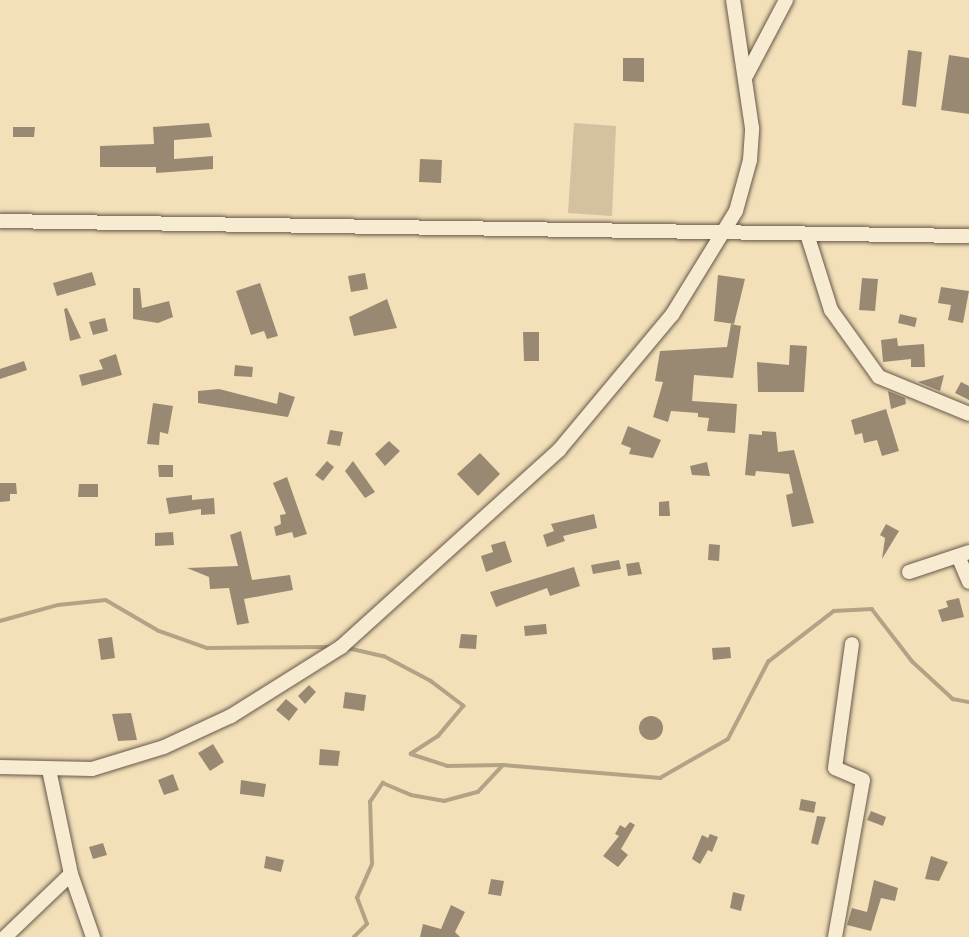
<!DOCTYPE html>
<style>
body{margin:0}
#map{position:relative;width:969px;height:937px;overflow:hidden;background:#f3e0b8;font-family:"Sorts Mill Goudy",serif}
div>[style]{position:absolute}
.green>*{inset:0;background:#d3c19f}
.stream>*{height:3.5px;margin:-1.75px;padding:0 1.75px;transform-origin:1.75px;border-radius:1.75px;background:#b3a286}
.building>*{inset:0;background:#998972}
.round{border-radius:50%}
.roads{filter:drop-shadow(0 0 2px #67584a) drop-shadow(0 0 2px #67584a)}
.street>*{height:14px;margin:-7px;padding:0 7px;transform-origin:7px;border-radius:7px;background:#f7ebd1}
span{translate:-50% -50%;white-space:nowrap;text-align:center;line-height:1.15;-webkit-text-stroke:7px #f7ebd1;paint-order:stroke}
</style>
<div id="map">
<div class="green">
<div style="clip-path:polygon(574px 123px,616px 126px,612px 216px,568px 213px)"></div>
</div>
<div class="stream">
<div style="left:0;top:621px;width:60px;rotate:-15.4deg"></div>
<div style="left:58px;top:605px;width:48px;rotate:-5.9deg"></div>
<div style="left:106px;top:600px;width:61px;rotate:30.3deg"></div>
<div style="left:159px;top:631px;width:51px;rotate:19.5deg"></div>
<div style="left:207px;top:648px;width:123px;rotate:-0.5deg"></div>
<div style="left:348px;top:648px;width:37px;rotate:13deg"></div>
<div style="left:384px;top:656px;width:53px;rotate:28deg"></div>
<div style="left:431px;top:681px;width:41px;rotate:37.1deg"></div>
<div style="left:464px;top:706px;width:39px;rotate:130deg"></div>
<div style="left:439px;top:736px;width:33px;rotate:147deg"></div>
<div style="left:411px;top:754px;width:38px;rotate:18deg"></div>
<div style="left:447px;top:766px;width:56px;rotate:-1deg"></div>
<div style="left:503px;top:765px;width:158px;rotate:4.7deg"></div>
<div style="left:660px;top:778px;width:78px;rotate:-29.8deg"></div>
<div style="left:728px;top:739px;width:87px;rotate:-62.5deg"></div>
<div style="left:768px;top:662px;width:83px;rotate:-37.7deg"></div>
<div style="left:834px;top:611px;width:38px;rotate:-3deg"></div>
<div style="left:872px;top:609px;width:66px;rotate:52.4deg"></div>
<div style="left:912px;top:661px;width:56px;rotate:42.8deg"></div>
<div style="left:953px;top:699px;width:16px;rotate:11deg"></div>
<div style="left:354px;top:937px;width:18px;rotate:-45deg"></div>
<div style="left:367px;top:924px;width:28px;rotate:-111deg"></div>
<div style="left:357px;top:898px;width:37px;rotate:-66deg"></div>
<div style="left:372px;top:864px;width:62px;rotate:-91.8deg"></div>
<div style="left:370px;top:802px;width:23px;rotate:-56deg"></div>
<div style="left:383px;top:783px;width:30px;rotate:23deg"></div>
<div style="left:411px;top:795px;width:34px;rotate:10deg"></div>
<div style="left:444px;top:801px;width:35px;rotate:-15deg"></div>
<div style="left:478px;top:792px;width:35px;rotate:-47deg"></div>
</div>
<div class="building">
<div style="clip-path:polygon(908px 50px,922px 52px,916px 107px,902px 105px)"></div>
<div style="clip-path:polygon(949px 55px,969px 58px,969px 114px,941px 110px)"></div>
<div style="clip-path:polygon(623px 58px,644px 58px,644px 82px,623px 81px)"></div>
<div style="clip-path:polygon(209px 123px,212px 137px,174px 140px,174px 159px,213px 156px,213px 169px,156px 173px,156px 167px,100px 167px,100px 146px,154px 144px,153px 127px)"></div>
<div style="clip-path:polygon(13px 127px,35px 127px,34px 137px,13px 137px)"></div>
<div style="clip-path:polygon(420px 159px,442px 160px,441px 183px,419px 182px)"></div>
<div style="clip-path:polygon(92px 272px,96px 285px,57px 296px,53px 283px)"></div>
<div style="clip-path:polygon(365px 273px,368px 289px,351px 292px,348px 276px)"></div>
<div style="clip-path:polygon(718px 275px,745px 279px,734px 324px,714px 321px)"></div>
<div style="clip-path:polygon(862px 278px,878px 279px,875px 311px,859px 310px)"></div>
<div style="clip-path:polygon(260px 283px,278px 336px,267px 339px,264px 331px,251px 335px,236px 291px)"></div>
<div style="clip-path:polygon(941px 287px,969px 291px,963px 323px,948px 320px,951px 305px,938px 303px)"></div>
<div style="clip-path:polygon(133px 288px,140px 288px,142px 308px,169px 301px,173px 317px,158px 323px,133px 319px)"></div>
<div style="clip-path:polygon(387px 299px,397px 328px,354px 336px,349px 317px)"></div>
<div style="clip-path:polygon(67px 308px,81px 338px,70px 341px,64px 309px)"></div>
<div style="clip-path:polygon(900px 314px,917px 318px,915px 327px,898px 323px)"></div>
<div style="clip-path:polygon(105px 318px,108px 331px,93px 335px,89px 322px)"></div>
<div style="clip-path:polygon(731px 324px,741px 326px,733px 378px,694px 375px,692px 401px,737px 404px,735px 433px,707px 431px,709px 418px,698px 417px,698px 413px,671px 411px,668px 422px,653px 417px,663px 382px,655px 381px,660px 351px,727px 347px)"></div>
<div style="clip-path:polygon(523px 332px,539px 332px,539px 361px,524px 361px)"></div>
<div style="clip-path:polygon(897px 338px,898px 346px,924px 344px,925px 367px,911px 367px,911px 359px,883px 362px,881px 340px)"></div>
<div style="clip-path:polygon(790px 345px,807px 346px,804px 392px,758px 392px,757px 362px,789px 365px)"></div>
<div style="clip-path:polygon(116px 354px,122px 375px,82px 386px,79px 375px,103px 369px,99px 360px)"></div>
<div style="clip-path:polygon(24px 361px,27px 370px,0 379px,0 369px)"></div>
<div style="clip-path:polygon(235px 365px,253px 367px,252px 377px,234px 376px)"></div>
<div style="clip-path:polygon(944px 375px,940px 391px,918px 382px)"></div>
<div style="clip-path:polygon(961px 382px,969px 386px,969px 400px,955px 393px)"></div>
<div style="clip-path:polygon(219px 389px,277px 404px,279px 392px,295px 397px,288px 417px,198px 403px,198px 391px)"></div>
<div style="clip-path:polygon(888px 391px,905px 398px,906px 404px,891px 409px)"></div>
<div style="clip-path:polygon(153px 403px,173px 406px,168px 434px,160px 432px,159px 445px,147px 444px)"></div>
<div style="clip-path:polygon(886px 409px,899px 451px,882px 456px,877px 440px,864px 443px,862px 433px,855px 435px,851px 420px)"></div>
<div style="clip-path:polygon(628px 426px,661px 440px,653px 458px,629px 454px,631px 448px,621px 444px)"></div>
<div style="clip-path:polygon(330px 430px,343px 432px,340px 446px,327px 444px)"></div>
<div style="clip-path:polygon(762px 431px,776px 432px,778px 452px,794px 450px,814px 523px,792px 527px,786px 495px,793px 493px,789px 474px,756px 471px,755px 476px,745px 475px,749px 434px,762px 435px)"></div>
<div style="clip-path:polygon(389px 441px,400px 451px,385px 466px,375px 454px)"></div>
<div style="clip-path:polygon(480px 453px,500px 474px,478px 496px,457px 474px)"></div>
<div style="clip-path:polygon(327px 461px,334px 467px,323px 481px,315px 475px)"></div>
<div style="clip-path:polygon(353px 461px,375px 492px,365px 498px,345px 471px)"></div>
<div style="clip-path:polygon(707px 462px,710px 476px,692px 475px,690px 466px)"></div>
<div style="clip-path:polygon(158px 465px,173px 465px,173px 477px,159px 477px)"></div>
<div style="clip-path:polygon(287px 477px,307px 534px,294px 538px,292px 532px,276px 536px,274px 527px,281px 524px,280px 515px,286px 514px,273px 483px)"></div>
<div style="clip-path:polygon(0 483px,16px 483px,17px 494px,10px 494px,10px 501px,0 502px)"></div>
<div style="clip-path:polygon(79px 484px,98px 484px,98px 497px,78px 497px)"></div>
<div style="clip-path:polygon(192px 495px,192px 500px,214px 498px,215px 514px,201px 515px,201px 509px,169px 514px,166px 498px)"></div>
<div style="clip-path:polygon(669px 501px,670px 516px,659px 516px,659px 502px)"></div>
<div style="clip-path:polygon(594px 514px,597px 528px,563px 536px,565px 541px,547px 547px,543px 535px,554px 531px,551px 524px)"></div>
<div style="clip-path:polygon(886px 524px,899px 531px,882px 559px,885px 538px,880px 535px)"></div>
<div style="clip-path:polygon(241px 531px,252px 580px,290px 575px,293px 590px,244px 599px,249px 623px,237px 625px,229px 588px,210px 589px,209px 577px,187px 568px,238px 566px,230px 535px)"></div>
<div style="clip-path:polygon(173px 532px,174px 545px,155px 546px,155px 533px)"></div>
<div style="clip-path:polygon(505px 541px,512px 562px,486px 572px,481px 556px,493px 552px,491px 545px)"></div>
<div style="clip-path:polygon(709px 544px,720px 545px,719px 561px,708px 560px)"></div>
<div style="clip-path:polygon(619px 560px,621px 569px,593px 574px,591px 565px)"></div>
<div style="clip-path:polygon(639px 562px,642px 574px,628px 576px,626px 564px)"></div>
<div style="clip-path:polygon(574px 567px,580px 586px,550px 596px,547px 588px,496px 607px,490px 592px)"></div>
<div style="clip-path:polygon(959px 598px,964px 617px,942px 622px,938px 610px,948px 607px,946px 601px)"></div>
<div style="clip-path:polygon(546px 624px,547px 634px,525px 636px,524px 626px)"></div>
<div style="clip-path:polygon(461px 634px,477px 635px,476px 649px,459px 648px)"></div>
<div style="clip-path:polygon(112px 637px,115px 658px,101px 660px,98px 639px)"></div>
<div style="clip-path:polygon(730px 647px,731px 658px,713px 660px,712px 648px)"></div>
<div style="clip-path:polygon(309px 685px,316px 692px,305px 704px,298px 696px)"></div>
<div style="clip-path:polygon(345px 692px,366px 695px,364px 711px,343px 708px)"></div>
<div style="clip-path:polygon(286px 699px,298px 709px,289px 721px,276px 710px)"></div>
<div style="clip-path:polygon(131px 713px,137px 740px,118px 741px,112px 714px)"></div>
<div class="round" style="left:639px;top:716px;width:24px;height:24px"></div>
<div style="clip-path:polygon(213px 744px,224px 762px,210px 771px,198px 753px)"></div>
<div style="clip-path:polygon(320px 749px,340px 751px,338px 766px,319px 765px)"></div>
<div style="clip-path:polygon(173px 774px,179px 790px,164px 795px,158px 780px)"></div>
<div style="clip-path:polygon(241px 780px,266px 784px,264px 797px,240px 794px)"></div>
<div style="clip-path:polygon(801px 799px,816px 802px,814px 813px,799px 810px)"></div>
<div style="clip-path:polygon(871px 811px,886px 817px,883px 826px,867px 820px)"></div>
<div style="clip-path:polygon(817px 816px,826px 817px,818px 845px,811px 843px)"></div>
<div style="clip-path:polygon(630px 822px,635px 825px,621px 849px,628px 855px,618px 867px,603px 856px,619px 836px,615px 834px,620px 825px,625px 828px)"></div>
<div style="clip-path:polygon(710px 834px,718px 837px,712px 852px,708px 850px,700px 864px,692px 859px,702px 835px,708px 838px)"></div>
<div style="clip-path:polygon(103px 843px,107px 855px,93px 859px,89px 847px)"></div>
<div style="clip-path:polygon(266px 856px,284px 860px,281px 872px,264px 868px)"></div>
<div style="clip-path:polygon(931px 856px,948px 862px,939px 881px,925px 879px)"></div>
<div style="clip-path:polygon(491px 879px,504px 881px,501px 896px,488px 894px)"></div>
<div style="clip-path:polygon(874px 880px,898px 888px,895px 901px,881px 898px,871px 931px,847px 925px,852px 908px,867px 912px)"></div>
<div style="clip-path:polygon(733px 892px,745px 895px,741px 911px,730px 908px)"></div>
<div style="clip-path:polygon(451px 905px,465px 912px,455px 932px,460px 937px,420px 937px,423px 924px,441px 929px)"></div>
</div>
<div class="roads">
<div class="street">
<div style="left:746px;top:76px;width:86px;rotate:-62.2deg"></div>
<div style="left:0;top:221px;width:969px;rotate:0.89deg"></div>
<div style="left:807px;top:234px;width:80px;rotate:72.5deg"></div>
<div style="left:831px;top:310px;width:82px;rotate:54.4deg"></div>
<div style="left:879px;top:377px;width:97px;rotate:22.3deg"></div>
<div style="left:958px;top:556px;width:28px;rotate:67deg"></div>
<div style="left:909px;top:572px;width:63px;rotate:-18.4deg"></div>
<div style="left:0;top:767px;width:92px;rotate:1.2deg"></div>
<div style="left:92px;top:769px;width:75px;rotate:-17deg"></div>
<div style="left:164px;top:747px;width:74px;rotate:-24.8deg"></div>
<div style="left:231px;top:716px;width:130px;rotate:-32.1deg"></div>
<div style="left:341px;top:647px;width:294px;rotate:-42.1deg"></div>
<div style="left:559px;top:450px;width:176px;rotate:-50.1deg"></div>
<div style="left:672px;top:315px;width:122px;rotate:-58.4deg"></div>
<div style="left:736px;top:211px;width:53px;rotate:-74.6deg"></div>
<div style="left:750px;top:160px;width:32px;rotate:-86deg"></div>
<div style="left:752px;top:128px;width:129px;rotate:-98.4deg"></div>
<div style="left:71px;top:874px;width:67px;rotate:70.8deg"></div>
<div style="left:5px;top:937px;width:91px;rotate:-43.7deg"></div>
<div style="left:71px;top:874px;width:106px;rotate:-101.9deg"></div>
<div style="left:835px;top:937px;width:159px;rotate:-79.9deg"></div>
<div style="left:863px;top:780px;width:30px;rotate:-157deg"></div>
<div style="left:835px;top:768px;width:125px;rotate:-82.2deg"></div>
</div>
</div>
</div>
